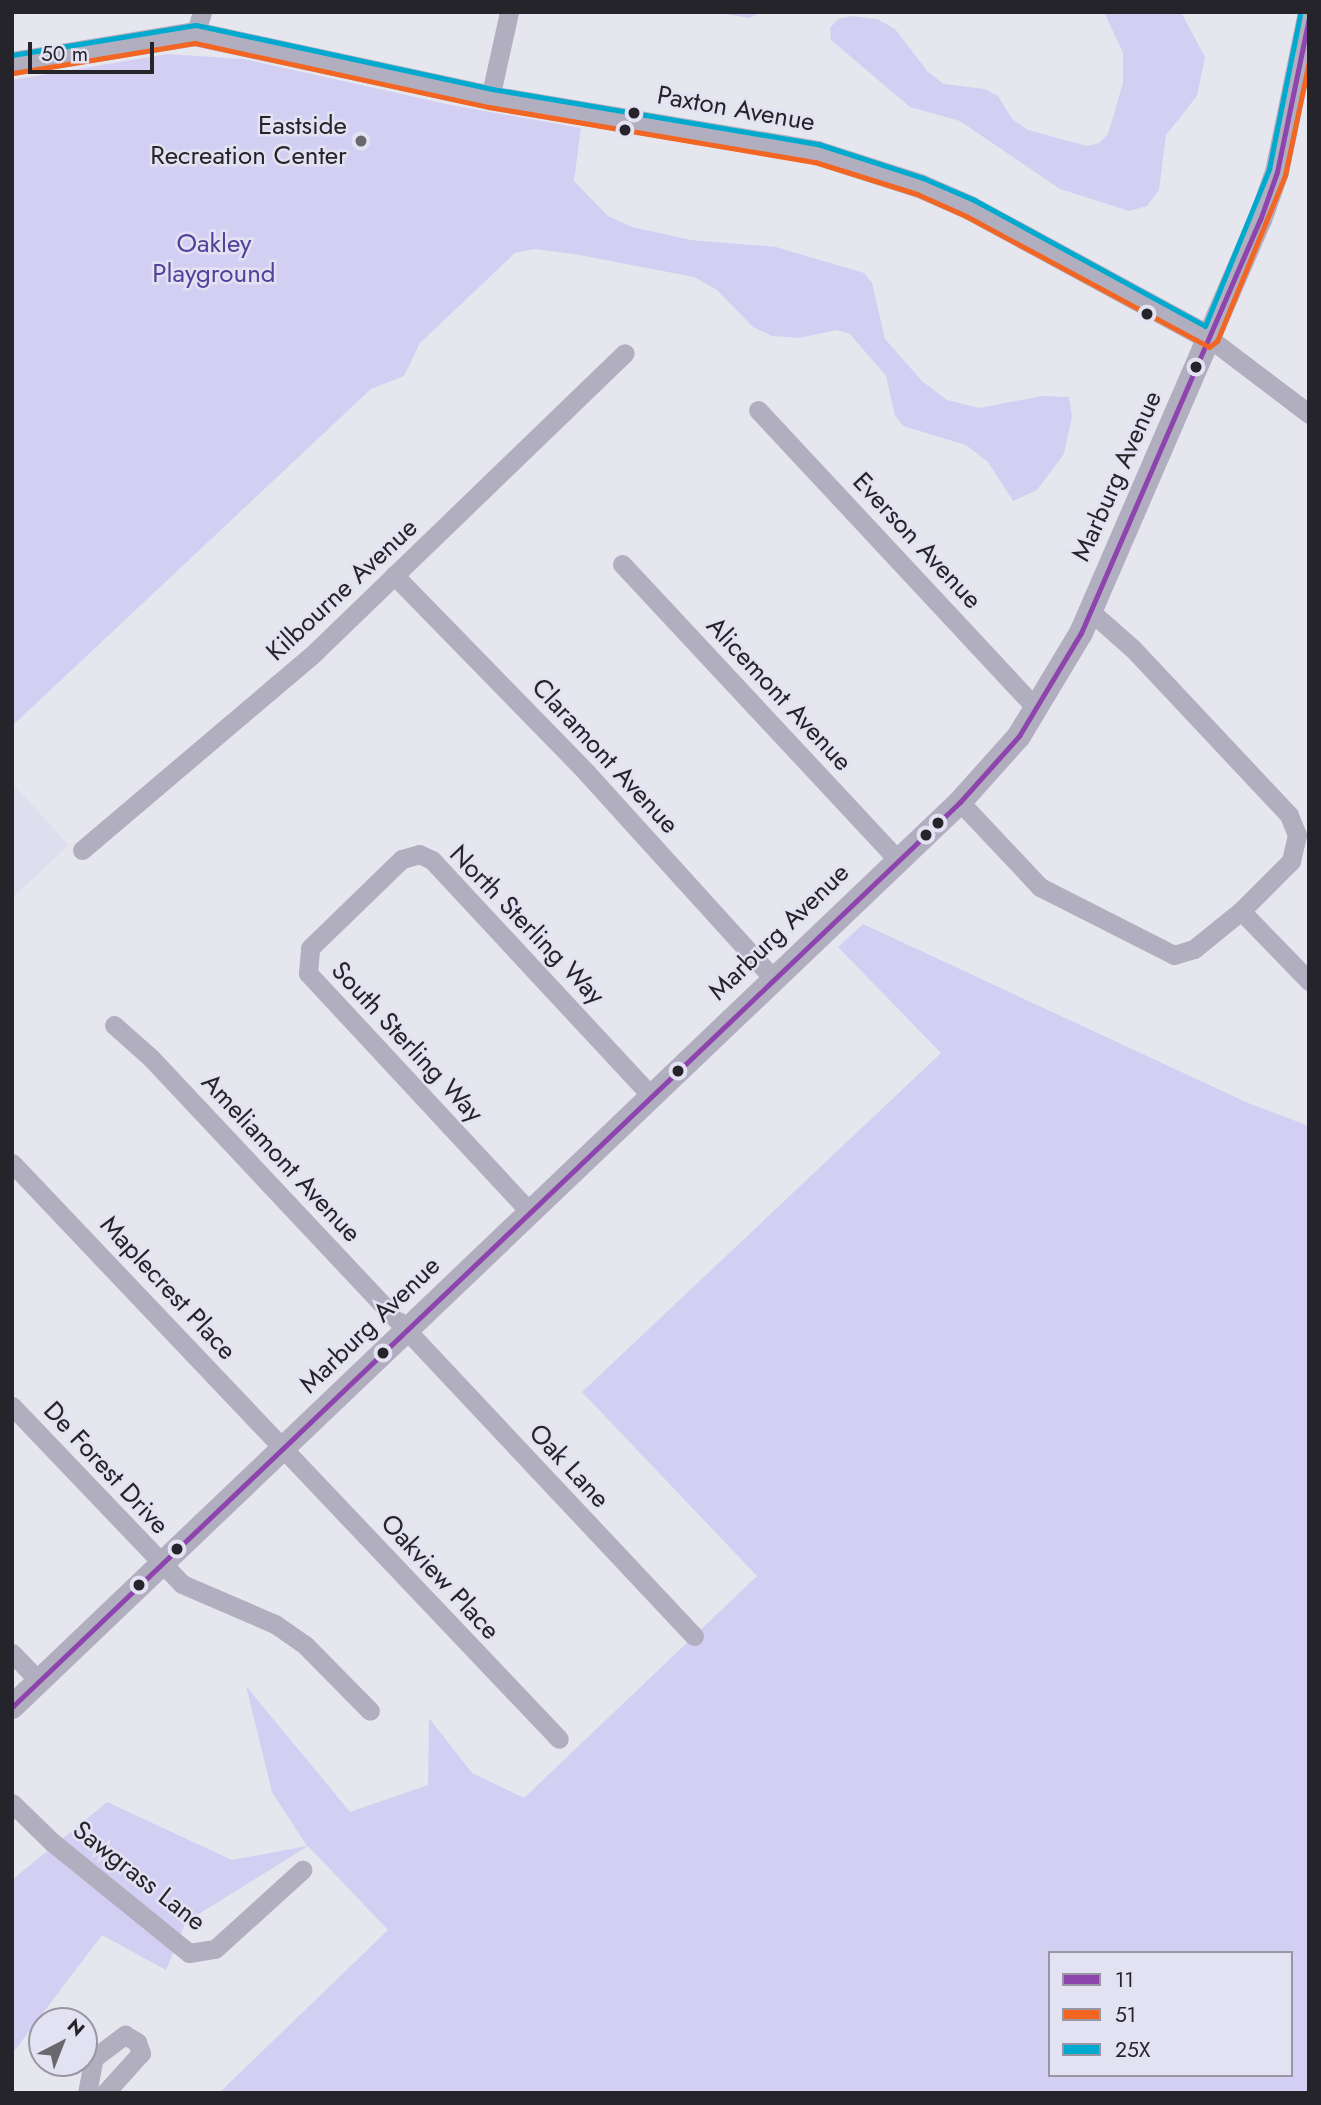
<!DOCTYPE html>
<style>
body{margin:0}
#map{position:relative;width:1321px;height:2105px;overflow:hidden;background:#e6e6ee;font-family:Jost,sans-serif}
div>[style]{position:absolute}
.built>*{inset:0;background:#dfdeef}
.green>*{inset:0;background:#d3cff3}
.minor>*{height:19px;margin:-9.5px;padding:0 9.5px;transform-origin:9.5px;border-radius:9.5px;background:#b0aebf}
.tertiary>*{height:24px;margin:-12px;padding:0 12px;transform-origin:12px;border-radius:12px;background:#b0aebf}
.bus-1>*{height:5px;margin:-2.5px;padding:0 2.5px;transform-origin:2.5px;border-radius:2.5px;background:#8e44ad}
.bus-2>*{height:5px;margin:-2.5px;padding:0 2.5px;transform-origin:2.5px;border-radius:2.5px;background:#f26522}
.bus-3>*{height:5px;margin:-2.5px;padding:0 2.5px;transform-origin:2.5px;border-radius:2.5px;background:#00a9ce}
.dots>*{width:19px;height:19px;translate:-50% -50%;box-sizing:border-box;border:4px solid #e3e2f2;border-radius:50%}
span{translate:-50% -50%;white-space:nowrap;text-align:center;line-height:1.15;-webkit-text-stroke:5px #e3e2f2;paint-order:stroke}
.street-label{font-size:26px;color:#25242a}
.poi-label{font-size:26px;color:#25242a}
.right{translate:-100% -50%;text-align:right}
.park-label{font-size:26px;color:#54419c}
.frame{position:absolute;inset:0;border:14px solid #25242a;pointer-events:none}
.legend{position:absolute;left:1048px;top:1951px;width:245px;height:126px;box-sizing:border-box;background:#e3e2f2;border:2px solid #9796a2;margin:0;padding:9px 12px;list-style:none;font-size:21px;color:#25242a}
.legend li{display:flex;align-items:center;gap:14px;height:35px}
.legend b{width:35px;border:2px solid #9796a2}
.north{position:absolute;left:28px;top:2007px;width:70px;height:70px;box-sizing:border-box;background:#e3e2f2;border:2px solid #9796a2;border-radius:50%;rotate:42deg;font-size:19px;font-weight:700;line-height:28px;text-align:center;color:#25242a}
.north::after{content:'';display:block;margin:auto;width:24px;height:32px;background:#69686f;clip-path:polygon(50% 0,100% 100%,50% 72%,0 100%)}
.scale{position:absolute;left:28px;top:42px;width:126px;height:32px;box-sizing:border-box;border:4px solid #25242a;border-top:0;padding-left:9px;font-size:21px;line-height:24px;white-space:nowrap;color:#25242a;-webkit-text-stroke:5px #e3e2f2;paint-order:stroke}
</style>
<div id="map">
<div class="built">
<div style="clip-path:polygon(12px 783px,69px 845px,12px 898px)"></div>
</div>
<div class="green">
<div style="clip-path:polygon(715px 12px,762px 12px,749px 18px)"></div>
<div style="clip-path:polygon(1104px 12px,1181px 12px,1205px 57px,1197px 96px,1166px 135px,1159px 190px,1147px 206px,1129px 211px,1060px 189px,960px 121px,910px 107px,831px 40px,830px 28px,838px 19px,851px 16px,877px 19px,895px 29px,928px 72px,944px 84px,985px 89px,998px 96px,1012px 119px,1028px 130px,1087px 146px,1099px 143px,1108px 134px,1123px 83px,1123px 53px)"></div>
<div style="clip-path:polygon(167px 54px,244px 59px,451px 105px,581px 128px,574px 181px,608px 216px,632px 227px,691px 240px,776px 247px,864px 273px,872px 283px,885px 339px,922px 381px,947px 400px,979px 408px,1042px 396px,1069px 397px,1072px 416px,1064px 454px,1037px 490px,1013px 501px,988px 462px,966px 445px,903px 426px,895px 416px,886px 376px,850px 334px,837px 330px,799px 338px,772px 336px,753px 327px,717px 290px,694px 277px,574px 254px,534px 249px,515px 253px,420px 343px,404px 376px,371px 389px,12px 726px,12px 80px)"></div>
<div style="clip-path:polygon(evenodd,863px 924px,1248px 1103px,1309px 1126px,1309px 2093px,219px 2093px,388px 1930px,308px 1846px,186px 1922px,166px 1970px,102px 1935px,12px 2054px,12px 1880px,107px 1802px,232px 1860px,307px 1846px,272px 1792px,246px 1686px,350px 1812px,428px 1785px,429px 1718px,472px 1773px,524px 1798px,757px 1576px,582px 1392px,941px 1053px,838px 947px,863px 924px,1050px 1953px,1291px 1953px,1291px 2075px,1050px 2075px,1050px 1953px)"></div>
</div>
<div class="minor">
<div style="left:195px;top:34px;width:23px;rotate:-72deg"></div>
<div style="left:490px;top:98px;width:88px;rotate:-77.5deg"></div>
<div style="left:1209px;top:338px;width:126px;rotate:37.2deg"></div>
<div style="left:758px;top:410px;width:409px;rotate:47deg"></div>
<div style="left:622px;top:564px;width:405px;rotate:47deg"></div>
<div style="left:394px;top:575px;width:275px;rotate:45.7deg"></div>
<div style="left:586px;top:772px;width:278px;rotate:47.8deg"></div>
<div style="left:960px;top:802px;width:117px;rotate:46.7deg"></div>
<div style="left:1040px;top:887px;width:150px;rotate:26.9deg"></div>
<div style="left:1174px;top:955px;width:21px;rotate:-17deg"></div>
<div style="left:1194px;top:949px;width:60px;rotate:-39deg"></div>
<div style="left:1241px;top:911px;width:71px;rotate:-45deg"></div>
<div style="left:1291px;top:861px;width:27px;rotate:-77deg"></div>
<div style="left:1297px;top:835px;width:22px;rotate:-112deg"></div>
<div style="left:1289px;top:815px;width:229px;rotate:-133.2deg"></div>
<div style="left:1132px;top:648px;width:56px;rotate:-138.6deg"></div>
<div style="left:82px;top:850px;width:300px;rotate:-40.3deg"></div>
<div style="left:311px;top:656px;width:436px;rotate:-44deg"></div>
<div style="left:1241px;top:911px;width:98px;rotate:45.8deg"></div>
<div style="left:114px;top:1025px;width:50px;rotate:41.7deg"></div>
<div style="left:151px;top:1058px;width:793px;rotate:46.79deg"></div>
<div style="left:12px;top:1163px;width:794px;rotate:46.48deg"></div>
<div style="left:529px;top:1211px;width:325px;rotate:-132.9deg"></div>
<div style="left:308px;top:973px;width:25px;rotate:-85deg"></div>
<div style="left:310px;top:948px;width:128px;rotate:-44.1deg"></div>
<div style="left:402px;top:859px;width:18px;rotate:-16deg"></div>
<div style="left:419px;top:854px;width:14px;rotate:25deg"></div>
<div style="left:432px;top:860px;width:322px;rotate:47.1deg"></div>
<div style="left:12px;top:1406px;width:246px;rotate:46.3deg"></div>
<div style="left:182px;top:1584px;width:101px;rotate:23.3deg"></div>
<div style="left:275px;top:1624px;width:38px;rotate:35deg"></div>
<div style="left:306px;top:1646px;width:91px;rotate:45.4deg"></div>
<div style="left:12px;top:1653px;width:39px;rotate:46deg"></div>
<div style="left:12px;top:1803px;width:56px;rotate:44.3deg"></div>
<div style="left:52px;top:1842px;width:176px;rotate:39deg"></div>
<div style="left:189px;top:1953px;width:26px;rotate:-9deg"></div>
<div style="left:215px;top:1949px;width:118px;rotate:-42.2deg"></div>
<div style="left:87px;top:2093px;width:36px;rotate:-79deg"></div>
<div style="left:94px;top:2058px;width:39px;rotate:-37deg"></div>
<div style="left:125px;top:2035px;width:14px;rotate:30deg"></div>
<div style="left:137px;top:2042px;width:12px;rotate:70deg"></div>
<div style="left:141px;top:2053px;width:54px;rotate:132deg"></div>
</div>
<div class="tertiary">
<div style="left:12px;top:64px;width:185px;rotate:-9.3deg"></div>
<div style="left:195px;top:34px;width:302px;rotate:12.2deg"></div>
<div style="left:490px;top:98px;width:332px;rotate:9.5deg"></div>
<div style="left:817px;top:153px;width:108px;rotate:17.8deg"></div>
<div style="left:920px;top:186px;width:55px;rotate:23.7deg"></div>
<div style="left:970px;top:208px;width:272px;rotate:28.5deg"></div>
<div style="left:12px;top:1707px;width:1311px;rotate:-43.67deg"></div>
<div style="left:960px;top:802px;width:89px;rotate:-48.2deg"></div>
<div style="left:1019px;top:736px;width:120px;rotate:-59deg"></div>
<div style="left:1081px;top:633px;width:450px;rotate:-66.6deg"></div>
<div style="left:1260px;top:220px;width:51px;rotate:-70.5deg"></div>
<div style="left:1277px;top:172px;width:158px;rotate:-78.3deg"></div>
</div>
<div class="bus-1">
<div style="left:12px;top:1707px;width:1311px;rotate:-43.67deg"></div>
<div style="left:960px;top:802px;width:89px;rotate:-48.2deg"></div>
<div style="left:1019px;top:736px;width:120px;rotate:-59deg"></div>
<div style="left:1081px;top:633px;width:450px;rotate:-66.6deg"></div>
<div style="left:1260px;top:220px;width:51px;rotate:-70.5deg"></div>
<div style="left:1277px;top:172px;width:157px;rotate:-78.3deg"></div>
</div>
<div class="bus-2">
<div style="left:13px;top:73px;width:184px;rotate:-9.4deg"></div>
<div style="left:195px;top:43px;width:301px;rotate:12.3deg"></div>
<div style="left:489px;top:107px;width:331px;rotate:9.6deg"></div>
<div style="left:815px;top:162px;width:107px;rotate:17.4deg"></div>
<div style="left:917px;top:194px;width:54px;rotate:24.2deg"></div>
<div style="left:966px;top:216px;width:276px;rotate:28.3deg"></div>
<div style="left:1209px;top:347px;width:10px;rotate:-37deg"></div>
<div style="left:1217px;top:341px;width:179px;rotate:-67.7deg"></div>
<div style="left:1285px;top:175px;width:116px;rotate:-78.1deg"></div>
</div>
<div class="bus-3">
<div style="left:12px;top:55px;width:186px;rotate:-9.3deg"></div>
<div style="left:196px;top:25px;width:303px;rotate:12.2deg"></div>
<div style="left:492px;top:89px;width:331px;rotate:9.6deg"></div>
<div style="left:818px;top:144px;width:110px;rotate:17.9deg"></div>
<div style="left:923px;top:178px;width:56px;rotate:23.3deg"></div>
<div style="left:974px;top:200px;width:263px;rotate:28.6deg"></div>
<div style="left:1205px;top:326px;width:170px;rotate:-67.8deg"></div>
<div style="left:1269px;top:169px;width:157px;rotate:-78.6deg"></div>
</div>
<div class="dots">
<div style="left:634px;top:113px;background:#25242a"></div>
<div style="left:625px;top:130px;background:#25242a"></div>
<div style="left:361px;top:141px;background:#69686f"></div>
<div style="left:1147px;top:314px;background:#25242a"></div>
<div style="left:1196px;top:367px;background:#25242a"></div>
<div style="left:938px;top:823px;background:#25242a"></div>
<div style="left:926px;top:835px;background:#25242a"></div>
<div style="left:678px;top:1071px;background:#25242a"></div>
<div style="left:383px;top:1353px;background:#25242a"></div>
<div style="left:177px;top:1549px;background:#25242a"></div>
<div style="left:139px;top:1585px;background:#25242a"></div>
</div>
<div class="street-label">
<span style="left:736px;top:109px;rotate:10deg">Paxton Avenue</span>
<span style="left:1117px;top:476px;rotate:-66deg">Marburg Avenue</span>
<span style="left:917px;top:541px;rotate:47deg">Everson Avenue</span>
<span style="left:342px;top:590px;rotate:-43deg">Kilbourne Avenue</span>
<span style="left:779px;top:694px;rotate:47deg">Alicemont Avenue</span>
<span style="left:605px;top:756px;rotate:47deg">Claramont Avenue</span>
<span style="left:527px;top:925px;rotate:46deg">North Sterling Way</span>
<span style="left:779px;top:932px;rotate:-44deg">Marburg Avenue</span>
<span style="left:407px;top:1042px;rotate:47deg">South Sterling Way</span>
<span style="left:281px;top:1158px;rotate:47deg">Ameliamont Avenue</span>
<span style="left:168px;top:1288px;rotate:47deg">Maplecrest Place</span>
<span style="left:370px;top:1325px;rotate:-44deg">Marburg Avenue</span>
<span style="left:569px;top:1466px;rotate:47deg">Oak Lane</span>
<span style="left:106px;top:1468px;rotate:47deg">De Forest Drive</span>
<span style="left:440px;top:1577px;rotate:47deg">Oakview Place</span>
<span style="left:139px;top:1876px;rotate:38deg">Sawgrass Lane</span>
</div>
<div class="poi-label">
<span class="right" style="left:347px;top:141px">Eastside<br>Recreation Center</span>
</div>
<div class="park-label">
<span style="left:214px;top:259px">Oakley<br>Playground</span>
</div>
<div class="frame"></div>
<ul class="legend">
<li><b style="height:9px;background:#8e44ad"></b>11</li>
<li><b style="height:9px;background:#f26522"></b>51</li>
<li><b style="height:9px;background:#00a9ce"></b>25X</li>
</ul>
<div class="north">N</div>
<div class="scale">50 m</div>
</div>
